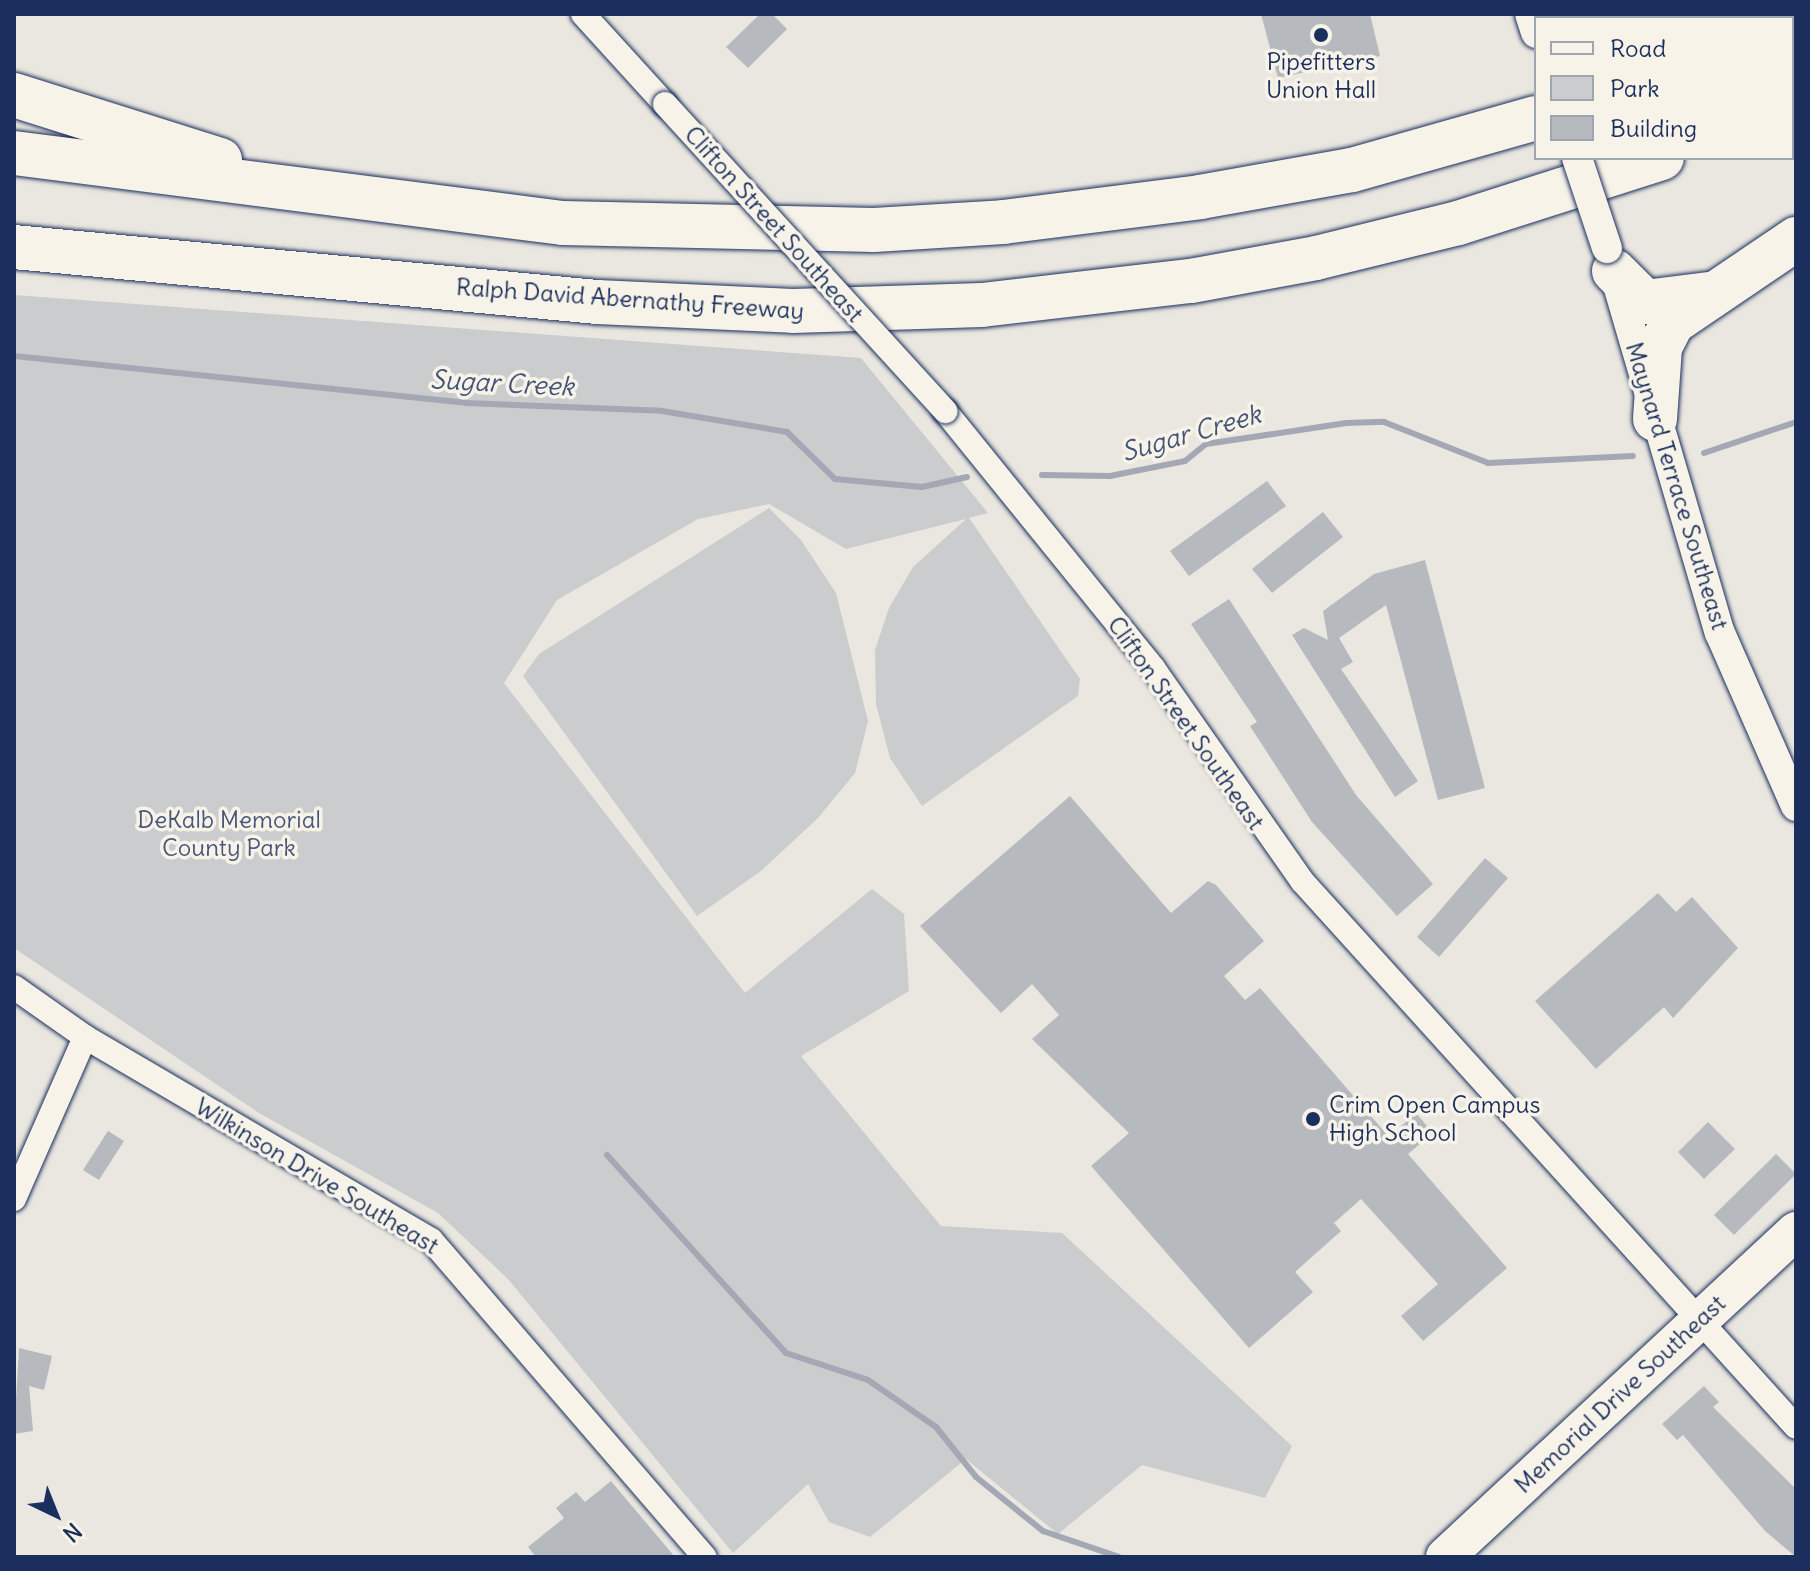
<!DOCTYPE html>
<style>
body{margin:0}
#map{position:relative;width:1810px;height:1571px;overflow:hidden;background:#eae7e0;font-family:Delius,sans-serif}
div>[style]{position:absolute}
.green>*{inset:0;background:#cbcccd}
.stream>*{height:6px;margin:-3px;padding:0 3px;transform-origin:3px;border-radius:3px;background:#a3a8b4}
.building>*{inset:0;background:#b6babf}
.roads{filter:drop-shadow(0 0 2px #1b2f5e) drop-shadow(0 0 2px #1b2f5e)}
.minor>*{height:24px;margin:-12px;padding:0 12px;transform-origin:12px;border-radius:12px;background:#f7f3e8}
.tertiary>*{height:30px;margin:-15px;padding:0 15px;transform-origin:15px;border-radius:15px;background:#f7f3e8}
.primary>*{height:38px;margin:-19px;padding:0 19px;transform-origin:19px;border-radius:19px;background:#f7f3e8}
.motorway>*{height:44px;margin:-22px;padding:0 22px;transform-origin:22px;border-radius:22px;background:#f7f3e8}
.bridges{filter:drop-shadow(0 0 2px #1b2f5e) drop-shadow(0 0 2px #1b2f5e)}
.minor-bridge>*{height:24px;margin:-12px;padding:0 12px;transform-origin:12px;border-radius:12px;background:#f7f3e8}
.tertiary-bridge>*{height:30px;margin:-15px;padding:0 15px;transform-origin:15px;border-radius:15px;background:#f7f3e8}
.dots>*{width:22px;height:22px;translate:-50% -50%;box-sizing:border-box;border:4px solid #f7f3e8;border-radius:50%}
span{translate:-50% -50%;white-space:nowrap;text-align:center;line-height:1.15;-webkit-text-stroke:7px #f7f3e8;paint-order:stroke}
.poi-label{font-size:24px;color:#1b2f5e}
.left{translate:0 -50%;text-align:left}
.street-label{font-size:24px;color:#1b2f5e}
.park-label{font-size:24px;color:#47567a}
.water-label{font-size:26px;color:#445378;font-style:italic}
.frame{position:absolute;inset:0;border:16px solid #1b2f5e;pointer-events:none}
.legend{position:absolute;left:1534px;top:16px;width:260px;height:144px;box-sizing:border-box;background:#f7f3e8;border:2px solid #9fa5b1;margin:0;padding:10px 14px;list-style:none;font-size:24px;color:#1b2f5e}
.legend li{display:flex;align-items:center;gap:16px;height:40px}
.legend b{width:40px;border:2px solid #9fa5b1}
.north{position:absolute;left:16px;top:1475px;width:80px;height:80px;-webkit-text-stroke:6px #f7f3e8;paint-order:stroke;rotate:137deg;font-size:22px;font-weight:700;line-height:32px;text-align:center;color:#1b2f5e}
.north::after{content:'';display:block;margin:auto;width:28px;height:36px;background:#1b2f5e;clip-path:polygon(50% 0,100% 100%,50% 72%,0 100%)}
</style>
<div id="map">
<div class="green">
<div style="clip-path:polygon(14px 295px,861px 358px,988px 513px,969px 518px,1080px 679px,1078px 696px,922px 806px,890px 758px,876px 704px,875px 650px,889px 608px,913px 567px,966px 519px,846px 549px,769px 504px,698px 519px,557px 600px,504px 683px,745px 993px,872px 889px,904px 914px,909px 991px,801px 1056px,941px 1226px,1062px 1233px,1292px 1446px,1265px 1498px,1142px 1465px,1058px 1534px,966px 1459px,870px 1537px,829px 1522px,808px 1484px,733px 1553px,508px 1279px,438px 1213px,259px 1113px,14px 948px)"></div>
<div style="clip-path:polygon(769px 508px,801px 540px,836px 593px,868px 721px,855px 773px,818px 818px,761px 871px,697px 916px,523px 676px,539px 654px)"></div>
</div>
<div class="stream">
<div style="left:14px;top:356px;width:454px;rotate:5.9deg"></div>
<div style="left:466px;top:403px;width:196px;rotate:2.3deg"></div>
<div style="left:662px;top:411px;width:127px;rotate:9.5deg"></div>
<div style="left:787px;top:432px;width:67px;rotate:44.4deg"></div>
<div style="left:835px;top:479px;width:87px;rotate:5.3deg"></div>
<div style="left:922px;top:487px;width:46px;rotate:-12.5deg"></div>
<div style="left:1704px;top:453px;width:97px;rotate:-18.6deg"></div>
<div style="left:1042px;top:475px;width:68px;rotate:0.8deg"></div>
<div style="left:1110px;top:476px;width:76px;rotate:-11.3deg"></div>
<div style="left:1185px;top:461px;width:27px;rotate:-39deg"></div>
<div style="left:1206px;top:444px;width:142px;rotate:-8.5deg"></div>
<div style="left:1346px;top:423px;width:38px;rotate:-2deg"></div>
<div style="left:1384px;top:422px;width:112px;rotate:21.5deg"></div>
<div style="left:1488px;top:463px;width:145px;rotate:-2.8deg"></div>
<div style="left:607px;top:1155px;width:267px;rotate:47.9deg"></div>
<div style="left:786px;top:1353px;width:86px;rotate:18.2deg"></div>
<div style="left:868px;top:1380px;width:83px;rotate:34.7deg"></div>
<div style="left:936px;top:1427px;width:64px;rotate:51.3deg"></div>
<div style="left:976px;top:1477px;width:86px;rotate:38.9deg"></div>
<div style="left:1043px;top:1531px;width:80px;rotate:18.9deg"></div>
</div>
<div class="building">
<div style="clip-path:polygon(760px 14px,772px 14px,787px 29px,748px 68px,726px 47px)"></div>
<div style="clip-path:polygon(1261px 14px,1370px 14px,1380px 56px,1278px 78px)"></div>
<div style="clip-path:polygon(1267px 481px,1286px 506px,1189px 576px,1170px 551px)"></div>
<div style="clip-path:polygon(1323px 512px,1343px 537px,1272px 593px,1252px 569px)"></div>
<div style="clip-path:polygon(1425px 560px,1485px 788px,1438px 800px,1386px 605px,1339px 638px,1353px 662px,1341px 669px,1418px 781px,1395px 797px,1292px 635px,1304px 628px,1328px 640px,1323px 611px,1374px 574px)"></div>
<div style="clip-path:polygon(1229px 599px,1356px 795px,1433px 884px,1397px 916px,1312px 822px,1250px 726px,1257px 722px,1191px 624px)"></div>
<div style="clip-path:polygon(1070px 796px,1171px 913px,1208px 881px,1216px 885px,1264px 941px,1224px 976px,1245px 1000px,1260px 988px,1389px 1137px,1416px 1113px,1433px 1133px,1408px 1154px,1507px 1268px,1423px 1341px,1401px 1316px,1438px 1284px,1361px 1199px,1334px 1223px,1341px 1231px,1295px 1272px,1313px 1292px,1249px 1348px,1091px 1166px,1129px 1133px,1032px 1039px,1059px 1015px,1032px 984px,1001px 1013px,920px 926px)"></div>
<div style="clip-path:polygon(1485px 858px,1508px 878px,1439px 957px,1417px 937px)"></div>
<div style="clip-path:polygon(1658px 893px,1676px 912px,1692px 897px,1738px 948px,1673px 1018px,1664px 1007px,1596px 1069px,1535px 1001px)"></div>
<div style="clip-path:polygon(1708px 1122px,1735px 1149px,1704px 1179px,1678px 1152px)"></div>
<div style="clip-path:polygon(108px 1131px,124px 1141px,99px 1180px,83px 1170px)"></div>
<div style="clip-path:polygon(1776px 1154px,1796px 1174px,1734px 1235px,1714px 1215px)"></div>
<div style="clip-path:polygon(19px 1348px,52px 1356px,44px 1390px,29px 1386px,33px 1431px,14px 1434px)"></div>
<div style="clip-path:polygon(1704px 1386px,1719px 1402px,1713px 1407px,1796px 1489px,1796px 1557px,1765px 1531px,1683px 1435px,1677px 1440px,1662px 1424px)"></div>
<div style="clip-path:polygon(611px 1481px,675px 1557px,536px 1557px,528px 1547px,564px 1518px,556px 1508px,576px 1492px,585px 1502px)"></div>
</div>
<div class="roads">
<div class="minor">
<div style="left:583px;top:14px;width:122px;rotate:47.7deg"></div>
<div style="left:945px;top:411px;width:331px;rotate:51deg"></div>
<div style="left:1153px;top:668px;width:260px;rotate:55deg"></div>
<div style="left:1302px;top:881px;width:736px;rotate:47.86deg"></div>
<div style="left:14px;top:987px;width:87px;rotate:35.2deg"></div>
<div style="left:85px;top:1037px;width:401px;rotate:30.4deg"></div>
<div style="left:431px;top:1240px;width:419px;rotate:49.2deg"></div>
<div style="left:14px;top:1199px;width:177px;rotate:-66.3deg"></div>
</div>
<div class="tertiary">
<div style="left:1530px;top:14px;width:20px;rotate:72deg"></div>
<div style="left:1615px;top:275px;width:373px;rotate:73.7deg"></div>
<div style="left:1720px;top:633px;width:189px;rotate:66.3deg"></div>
</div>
<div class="primary">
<div style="left:1445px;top:1557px;width:479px;rotate:-42.9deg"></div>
</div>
<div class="motorway">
<div style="left:1792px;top:19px;width:4px;rotate:-14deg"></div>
<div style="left:14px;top:95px;width:216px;rotate:17.5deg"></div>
<div style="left:1792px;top:112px;width:4px;rotate:-27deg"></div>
<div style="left:14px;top:153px;width:553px;rotate:7.27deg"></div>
<div style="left:563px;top:223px;width:311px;rotate:1.3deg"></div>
<div style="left:874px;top:230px;width:129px;rotate:-3.5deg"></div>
<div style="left:1003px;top:222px;width:199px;rotate:-7.2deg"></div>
<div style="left:1200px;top:197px;width:154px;rotate:-10.1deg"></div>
<div style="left:1352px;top:170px;width:191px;rotate:-15.8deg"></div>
<div style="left:14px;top:247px;width:586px;rotate:5.39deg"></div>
<div style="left:597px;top:302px;width:196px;rotate:2.6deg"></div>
<div style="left:793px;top:311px;width:189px;rotate:-1.8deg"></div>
<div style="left:982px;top:305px;width:210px;rotate:-6.6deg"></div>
<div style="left:1191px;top:281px;width:127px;rotate:-10.4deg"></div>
<div style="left:1316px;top:258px;width:146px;rotate:-13.8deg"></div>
<div style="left:1458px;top:223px;width:214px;rotate:-17.7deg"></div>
<div style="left:1614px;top:271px;width:44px;rotate:45deg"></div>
<div style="left:1645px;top:302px;width:64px;rotate:-7.1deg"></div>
<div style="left:1655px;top:419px;width:72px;rotate:-86deg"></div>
<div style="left:1660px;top:347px;width:27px;rotate:-63deg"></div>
<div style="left:1672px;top:323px;width:150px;rotate:-34.1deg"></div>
</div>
</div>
<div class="bridges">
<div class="minor-bridge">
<div style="left:665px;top:104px;width:416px;rotate:47.6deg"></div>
</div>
<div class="tertiary-bridge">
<div style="left:1577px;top:158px;width:95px;rotate:71.6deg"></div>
</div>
</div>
<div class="dots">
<div style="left:1321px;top:35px;background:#1b2f5e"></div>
<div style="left:1313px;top:1119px;background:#1b2f5e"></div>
</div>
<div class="poi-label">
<span style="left:1321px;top:76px">Pipefitters<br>Union Hall</span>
<span class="left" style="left:1329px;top:1119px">Crim Open Campus<br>High School</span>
</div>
<div class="street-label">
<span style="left:774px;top:224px;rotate:48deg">Clifton Street Southeast</span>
<span style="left:630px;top:299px;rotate:4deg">Ralph David Abernathy Freeway</span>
<span style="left:1677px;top:486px;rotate:73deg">Maynard Terrace Southeast</span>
<span style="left:1186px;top:723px;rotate:55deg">Clifton Street Southeast</span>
<span style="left:317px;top:1176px;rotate:31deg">Wilkinson Drive Southeast</span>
<span style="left:1620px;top:1394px;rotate:-43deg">Memorial Drive Southeast</span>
</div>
<div class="park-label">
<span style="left:229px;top:834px">DeKalb Memorial<br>County Park</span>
</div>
<div class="water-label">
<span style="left:502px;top:383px;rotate:3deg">Sugar Creek</span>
<span style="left:1191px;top:433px;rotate:-16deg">Sugar Creek</span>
</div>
<div class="frame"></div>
<ul class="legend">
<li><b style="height:10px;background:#f7f3e8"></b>Road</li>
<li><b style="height:22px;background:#cbcccd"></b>Park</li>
<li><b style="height:22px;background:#b6babf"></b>Building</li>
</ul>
<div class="north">N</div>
</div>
